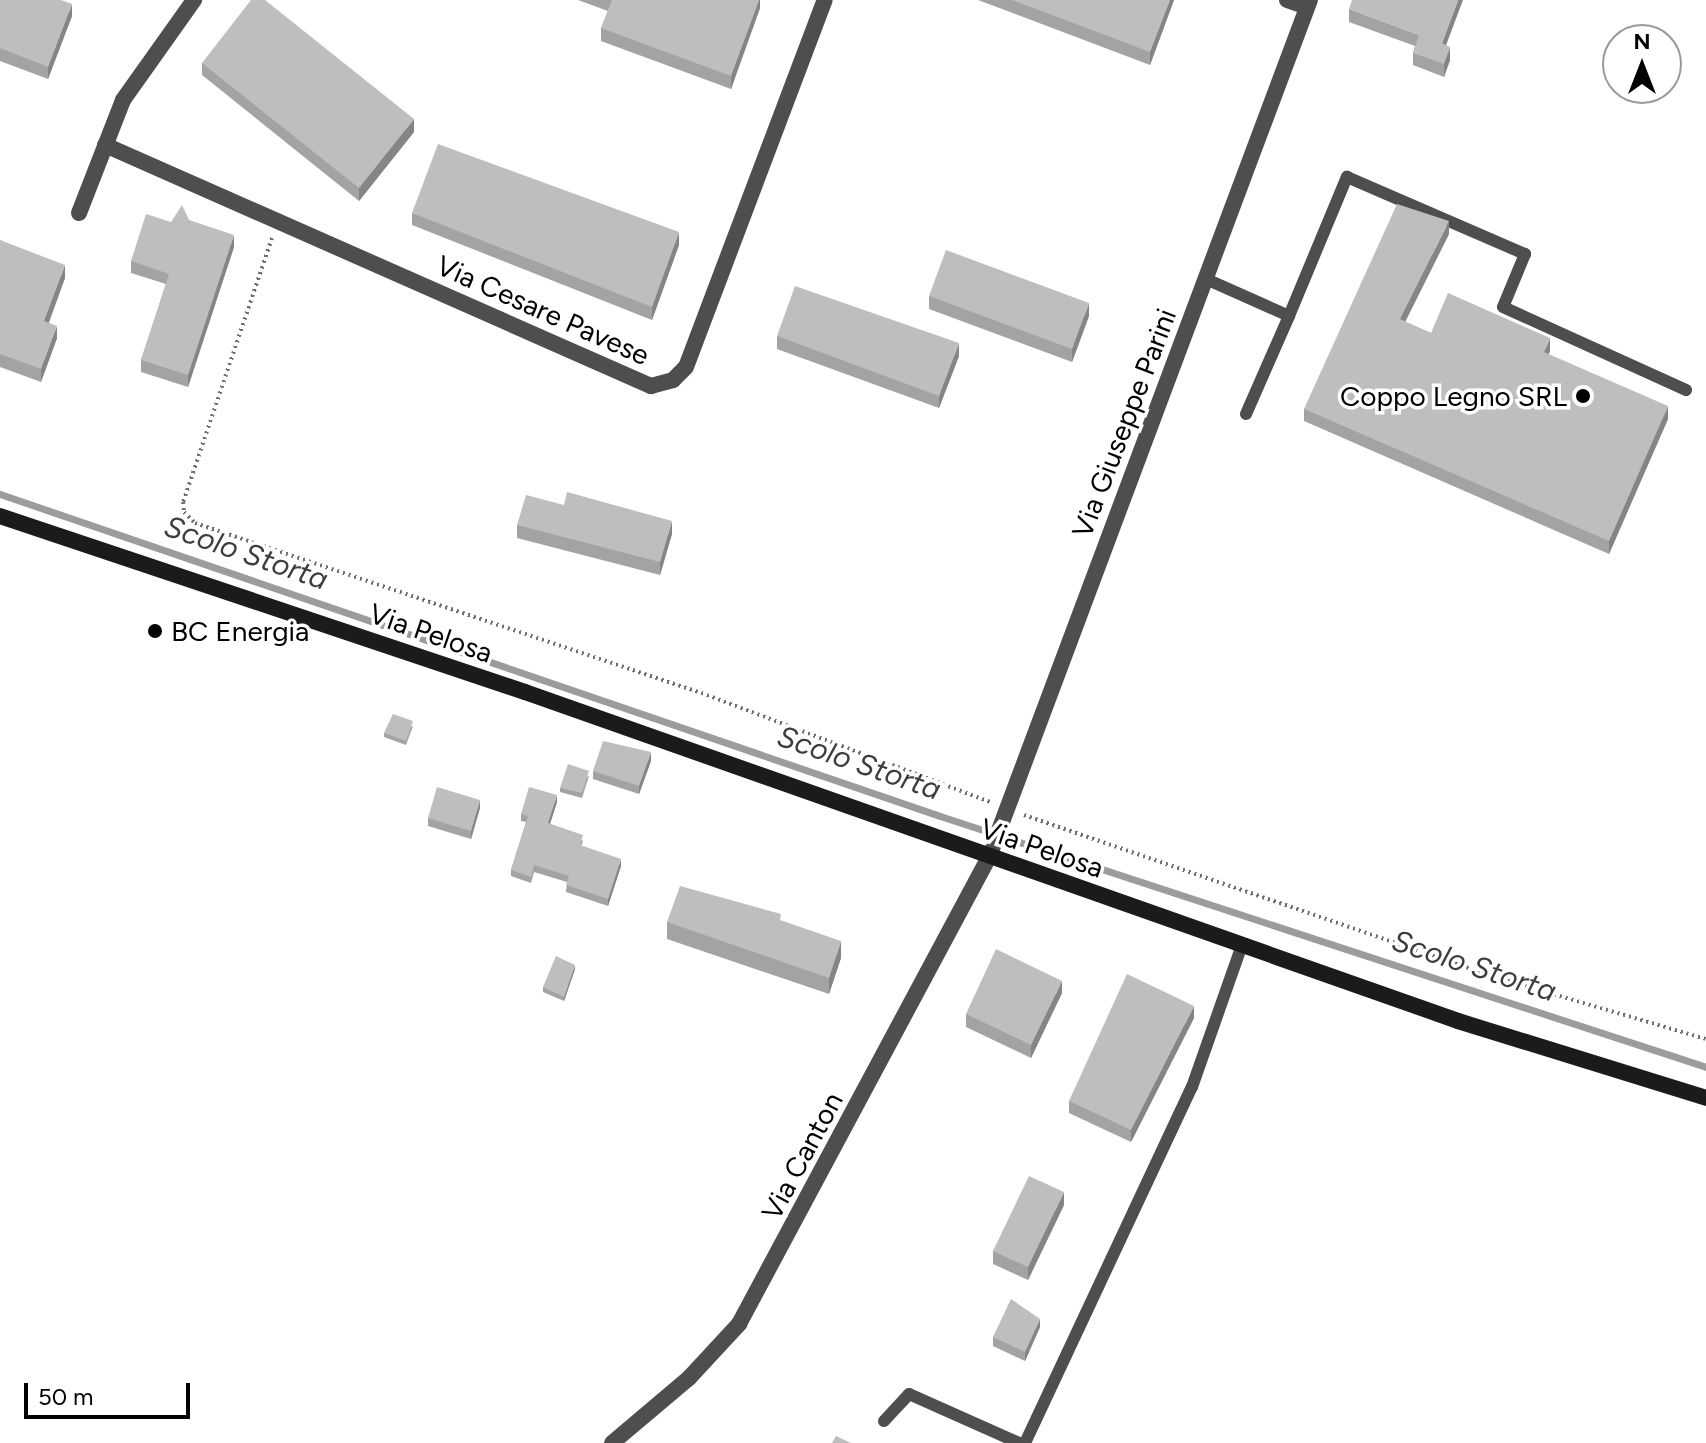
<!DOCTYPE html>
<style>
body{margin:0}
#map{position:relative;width:1706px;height:1443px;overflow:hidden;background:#fff;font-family:Figtree,sans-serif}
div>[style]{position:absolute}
.stream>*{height:7px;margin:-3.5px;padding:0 3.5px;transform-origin:3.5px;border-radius:3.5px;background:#9c9c9c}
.path>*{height:4px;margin-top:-2px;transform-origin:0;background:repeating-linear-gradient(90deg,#707070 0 2px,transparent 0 6px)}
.lane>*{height:12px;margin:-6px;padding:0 6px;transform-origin:6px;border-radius:6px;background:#4e4e4e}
.street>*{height:16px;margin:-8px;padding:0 8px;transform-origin:8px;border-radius:8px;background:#4e4e4e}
.secondary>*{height:16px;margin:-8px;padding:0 8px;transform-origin:8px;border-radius:8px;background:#1b1b1b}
.wall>*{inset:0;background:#a3a3a3}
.shaded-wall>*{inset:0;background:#858585}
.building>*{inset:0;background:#bebebe}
.dots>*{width:22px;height:22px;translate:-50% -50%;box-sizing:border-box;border:4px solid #fff;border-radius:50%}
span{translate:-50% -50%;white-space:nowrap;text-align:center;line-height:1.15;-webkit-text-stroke:7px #fff;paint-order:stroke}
.street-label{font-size:28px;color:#000}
.poi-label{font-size:28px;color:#000}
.right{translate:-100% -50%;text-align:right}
.left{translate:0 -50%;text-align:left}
.water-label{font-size:30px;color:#3d3d3d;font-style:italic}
.north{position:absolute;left:1602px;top:24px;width:80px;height:80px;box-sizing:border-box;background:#fff;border:2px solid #999;border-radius:50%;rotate:0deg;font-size:22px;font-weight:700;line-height:32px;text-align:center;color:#000}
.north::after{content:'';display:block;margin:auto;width:28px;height:36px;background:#000;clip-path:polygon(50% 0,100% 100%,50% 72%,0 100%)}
.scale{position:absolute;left:24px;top:1383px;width:166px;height:36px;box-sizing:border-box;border:4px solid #000;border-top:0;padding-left:10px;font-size:24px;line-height:28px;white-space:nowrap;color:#000;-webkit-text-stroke:6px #fff;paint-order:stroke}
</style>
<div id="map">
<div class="stream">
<div style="left:0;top:494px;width:994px;rotate:18.91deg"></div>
<div style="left:940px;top:816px;width:806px;rotate:18.14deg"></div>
</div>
<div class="path">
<div style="left:272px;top:238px;width:279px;rotate:108.6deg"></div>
<div style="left:183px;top:502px;width:10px;rotate:84deg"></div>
<div style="left:184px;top:512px;width:16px;rotate:45deg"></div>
<div style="left:195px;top:523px;width:540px;rotate:18.57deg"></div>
<div style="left:707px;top:695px;width:303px;rotate:20.7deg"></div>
<div style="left:1024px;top:815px;width:488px;rotate:19deg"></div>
<div style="left:1485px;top:974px;width:230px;rotate:16.4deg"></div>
</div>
<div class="lane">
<div style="left:1206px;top:279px;width:91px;rotate:24deg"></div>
<div style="left:1289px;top:316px;width:151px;rotate:-67.4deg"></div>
<div style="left:1347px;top:177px;width:194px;rotate:23.4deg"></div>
<div style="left:1525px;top:254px;width:57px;rotate:112.5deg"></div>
<div style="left:1503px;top:307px;width:201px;rotate:24.4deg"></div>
<div style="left:1246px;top:414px;width:107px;rotate:-66.3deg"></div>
<div style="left:884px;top:1421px;width:37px;rotate:-47deg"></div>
<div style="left:909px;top:1394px;width:120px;rotate:24deg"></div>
<div style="left:1025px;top:1443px;width:393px;rotate:-64.9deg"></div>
<div style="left:1192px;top:1087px;width:151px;rotate:-70.6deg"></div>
</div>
<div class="street">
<div style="left:1287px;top:0;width:21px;rotate:19deg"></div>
<div style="left:105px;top:145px;width:597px;rotate:23.82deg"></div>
<div style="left:651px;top:386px;width:23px;rotate:-15deg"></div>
<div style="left:673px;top:380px;width:18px;rotate:-45deg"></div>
<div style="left:686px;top:367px;width:392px;rotate:-69.3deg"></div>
<div style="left:79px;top:213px;width:121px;rotate:-68.7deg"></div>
<div style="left:123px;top:100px;width:123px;rotate:-54.6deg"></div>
<div style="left:612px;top:1443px;width:101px;rotate:-40.2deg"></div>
<div style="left:689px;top:1378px;width:74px;rotate:-47.2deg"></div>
<div style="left:739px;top:1324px;width:530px;rotate:-61.84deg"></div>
<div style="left:989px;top:857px;width:915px;rotate:-69.47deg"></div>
</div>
<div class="secondary">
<div style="left:0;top:516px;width:554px;rotate:18.53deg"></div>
<div style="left:525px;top:692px;width:989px;rotate:19.42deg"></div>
<div style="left:1458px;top:1021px;width:260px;rotate:17.2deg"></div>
</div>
<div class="wall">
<div style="clip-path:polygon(0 0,72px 16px,48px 79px,0 61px)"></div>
<div style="clip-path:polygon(578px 0,760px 0,760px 8px,731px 89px,601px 41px,601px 28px,608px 11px)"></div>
<div style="clip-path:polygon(978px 0,1174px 0,1150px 65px)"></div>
<div style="clip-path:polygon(1349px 9px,1446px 45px,1450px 60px,1444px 77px,1413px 65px,1413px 53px,1415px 46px,1349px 22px)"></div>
<div style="clip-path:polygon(202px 63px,414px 132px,359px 201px,202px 75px)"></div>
<div style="clip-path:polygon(412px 213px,679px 245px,652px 320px,412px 225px)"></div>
<div style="clip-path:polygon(189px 220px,234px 247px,188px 387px,141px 372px,141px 360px,166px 284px,131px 273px,131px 261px,171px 222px)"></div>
<div style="clip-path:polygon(1449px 234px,1405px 322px,1431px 333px,1550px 351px,1548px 354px,1668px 419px,1609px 554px,1304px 421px,1304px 409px)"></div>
<div style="clip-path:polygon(0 240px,65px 278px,49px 323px,57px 338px,41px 382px,0 367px)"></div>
<div style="clip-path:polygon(929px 296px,1089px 316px,1072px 362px,929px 309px)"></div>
<div style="clip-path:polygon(777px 336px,959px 356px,939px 408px,777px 349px)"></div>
<div style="clip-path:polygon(517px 525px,672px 534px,660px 575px,517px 538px)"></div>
<div style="clip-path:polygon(413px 726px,406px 745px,384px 737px,384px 733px)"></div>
<div style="clip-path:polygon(651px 761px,639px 794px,593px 779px,593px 771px)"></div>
<div style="clip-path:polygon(589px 776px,582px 798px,560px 792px,560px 788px)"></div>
<div style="clip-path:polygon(557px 802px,550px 824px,583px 841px,581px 846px,621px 866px,608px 906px,566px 892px,567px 882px,534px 872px,531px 883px,511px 876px,511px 870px,526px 822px,521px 821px,521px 814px)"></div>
<div style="clip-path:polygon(480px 808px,471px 839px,428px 826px,428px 818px)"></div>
<div style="clip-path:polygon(781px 921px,841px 958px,829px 994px,667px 939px,667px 922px)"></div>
<div style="clip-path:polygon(575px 969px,564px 1001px,543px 992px,543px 987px)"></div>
<div style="clip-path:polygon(1062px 993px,1031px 1058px,966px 1027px,966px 1014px)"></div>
<div style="clip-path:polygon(1194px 1018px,1131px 1142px,1069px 1113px,1069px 1101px)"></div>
<div style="clip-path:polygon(1064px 1205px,1028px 1280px,993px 1264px,993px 1251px)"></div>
<div style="clip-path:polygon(1040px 1327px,1025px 1361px,993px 1346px,993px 1337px)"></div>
</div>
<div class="shaded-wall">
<div style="clip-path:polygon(759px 0,760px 0,760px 8px,731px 89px,731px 76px)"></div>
<div style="clip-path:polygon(1170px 0,1174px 0,1150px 65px,1150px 52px)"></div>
<div style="clip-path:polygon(1458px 0,1463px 0,1442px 56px,1442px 43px)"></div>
<div style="clip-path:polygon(72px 4px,72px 16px,48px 79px,48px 67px)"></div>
<div style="clip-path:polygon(1450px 47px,1450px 60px,1444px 77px,1444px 64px)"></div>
<div style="clip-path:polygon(414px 119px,414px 132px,359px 201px,359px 188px)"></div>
<div style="clip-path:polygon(1449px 221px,1449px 234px,1400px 332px,1400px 319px)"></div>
<div style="clip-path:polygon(679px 232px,679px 245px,652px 320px,652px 307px)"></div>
<div style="clip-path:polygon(234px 235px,234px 247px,188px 387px,188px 375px)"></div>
<div style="clip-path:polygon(65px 265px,65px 278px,44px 334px,44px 321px)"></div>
<div style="clip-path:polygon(1089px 303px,1089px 316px,1072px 362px,1072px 349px)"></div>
<div style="clip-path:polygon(57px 326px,57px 338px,41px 382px,41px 369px)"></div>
<div style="clip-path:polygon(1550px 338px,1550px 351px,1544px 365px,1544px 352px)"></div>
<div style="clip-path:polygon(959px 343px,959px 356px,939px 408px,939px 396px)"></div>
<div style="clip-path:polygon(1668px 406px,1668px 419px,1609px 554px,1609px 541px)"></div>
<div style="clip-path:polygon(672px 521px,672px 534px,660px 575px,660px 562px)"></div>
<div style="clip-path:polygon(651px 752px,651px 761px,639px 794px,639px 786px)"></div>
<div style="clip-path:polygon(557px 795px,557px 802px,548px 830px,548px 823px)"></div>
<div style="clip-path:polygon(480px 800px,480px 808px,471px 839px,471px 831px)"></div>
<div style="clip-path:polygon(621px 859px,621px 866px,608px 906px,608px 899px)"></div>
<div style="clip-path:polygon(841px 941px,841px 958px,829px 994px,829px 978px)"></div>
<div style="clip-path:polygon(575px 965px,575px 969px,564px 1001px,564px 997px)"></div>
<div style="clip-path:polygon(1062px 981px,1062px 993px,1031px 1058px,1031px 1045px)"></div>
<div style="clip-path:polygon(1194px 1006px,1194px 1018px,1131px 1142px,1131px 1130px)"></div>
<div style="clip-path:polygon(1064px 1192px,1064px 1205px,1028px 1280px,1028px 1267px)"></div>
<div style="clip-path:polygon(1040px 1319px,1040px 1327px,1025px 1361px,1025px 1352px)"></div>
</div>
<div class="building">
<div style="clip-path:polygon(0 0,61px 0,72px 4px,48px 67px,0 48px)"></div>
<div style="clip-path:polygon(251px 0,265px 0,414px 119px,359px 188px,202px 63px)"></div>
<div style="clip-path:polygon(612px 0,759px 0,731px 76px,601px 28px)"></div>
<div style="clip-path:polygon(1012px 0,1170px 0,1150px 52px)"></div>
<div style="clip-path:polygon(1352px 0,1458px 0,1442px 43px,1450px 47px,1444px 64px,1413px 53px,1419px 35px,1349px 9px)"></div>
<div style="clip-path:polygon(438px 144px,679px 232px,652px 307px,412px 213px)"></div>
<div style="clip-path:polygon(1397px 204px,1449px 221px,1400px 319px,1431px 333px,1448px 293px,1550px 338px,1544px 352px,1668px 406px,1609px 541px,1304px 409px)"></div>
<div style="clip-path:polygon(182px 205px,189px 220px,234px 235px,188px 375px,141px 360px,169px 274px,131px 261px,146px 214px,171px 222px)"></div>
<div style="clip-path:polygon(0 240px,65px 265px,44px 321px,57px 326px,41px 369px,0 354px)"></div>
<div style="clip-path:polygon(946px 250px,1089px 303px,1072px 349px,929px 296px)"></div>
<div style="clip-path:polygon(795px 286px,959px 343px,939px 396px,777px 336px)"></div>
<div style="clip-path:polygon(567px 492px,672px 521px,660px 562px,517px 525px,526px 495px,564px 505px)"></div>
<div style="clip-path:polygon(393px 714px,413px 721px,406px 741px,384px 733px)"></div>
<div style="clip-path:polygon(603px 741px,651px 752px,639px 786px,593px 771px)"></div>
<div style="clip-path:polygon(568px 764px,589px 771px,582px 793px,560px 788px)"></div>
<div style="clip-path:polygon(437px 787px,480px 800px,471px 831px,428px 818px)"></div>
<div style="clip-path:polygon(529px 787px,557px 795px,548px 823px,583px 835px,580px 845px,621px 859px,608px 899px,566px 885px,569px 876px,534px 865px,531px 877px,511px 870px,528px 816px,521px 814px)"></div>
<div style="clip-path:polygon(680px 886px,781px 914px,780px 920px,841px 941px,829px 978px,667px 922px)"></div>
<div style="clip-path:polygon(996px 949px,1062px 981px,1031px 1045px,966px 1014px)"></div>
<div style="clip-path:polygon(556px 956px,575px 965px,564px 997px,543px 987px)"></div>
<div style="clip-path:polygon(1127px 974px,1194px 1006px,1131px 1130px,1069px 1101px)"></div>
<div style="clip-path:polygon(1029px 1176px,1064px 1192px,1028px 1267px,993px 1251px)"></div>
<div style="clip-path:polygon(1011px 1299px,1040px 1319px,1025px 1352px,993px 1337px)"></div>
<div style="clip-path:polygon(836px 1436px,851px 1443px,832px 1443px)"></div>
</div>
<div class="dots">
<div style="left:1583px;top:396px;background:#000"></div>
<div style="left:155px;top:631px;background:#000"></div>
</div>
<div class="street-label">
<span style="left:543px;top:310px;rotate:24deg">Via Cesare Pavese</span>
<span style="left:1124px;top:423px;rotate:-69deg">Via Giuseppe Parini</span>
<span style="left:431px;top:633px;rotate:19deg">Via Pelosa</span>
<span style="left:1042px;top:848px;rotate:19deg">Via Pelosa</span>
<span style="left:802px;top:1156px;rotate:-62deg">Via Canton</span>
</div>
<div class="poi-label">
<span class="right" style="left:1567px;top:396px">Coppo Legno SRL</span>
<span class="left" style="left:171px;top:631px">BC Energia</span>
</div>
<div class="water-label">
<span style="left:246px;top:553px;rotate:19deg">Scolo Storta</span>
<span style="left:859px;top:763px;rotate:19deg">Scolo Storta</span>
<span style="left:1474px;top:966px;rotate:18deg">Scolo Storta</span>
</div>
<div class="north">N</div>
<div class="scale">50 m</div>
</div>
